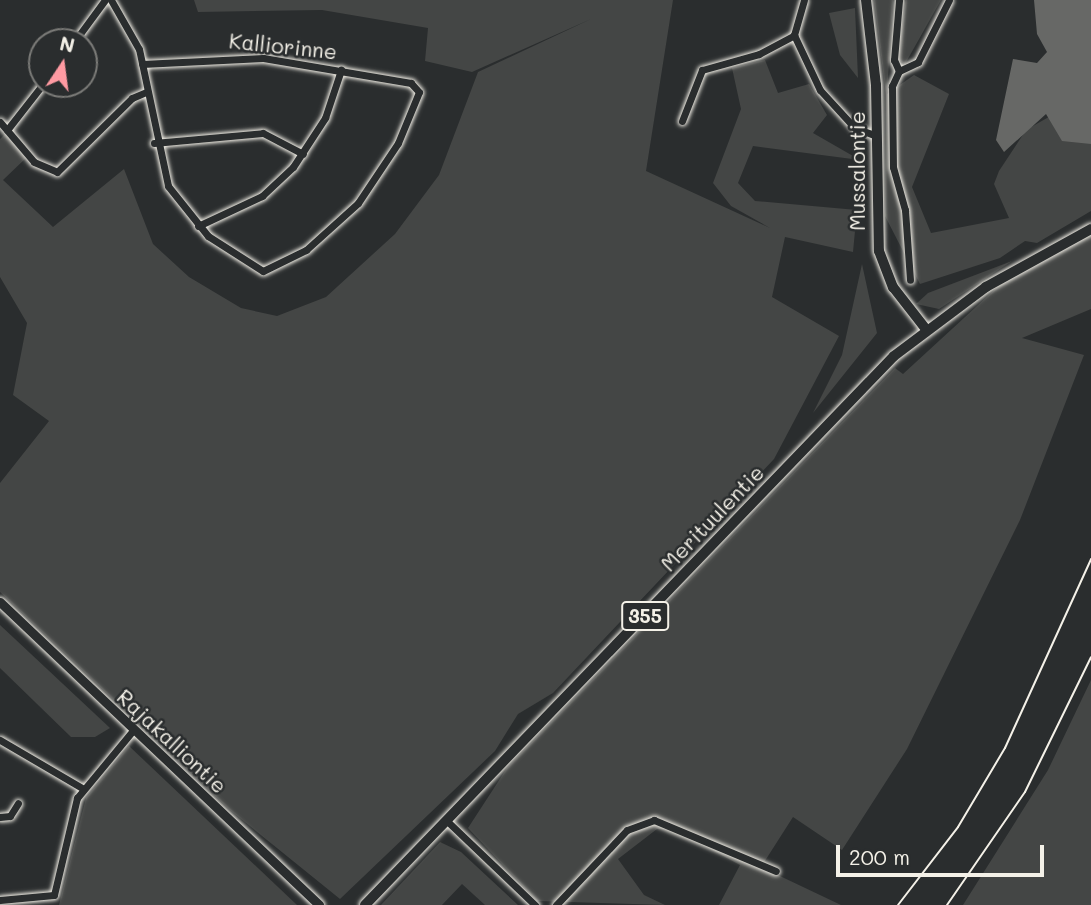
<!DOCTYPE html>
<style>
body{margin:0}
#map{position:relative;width:1091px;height:905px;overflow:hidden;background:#2a2d2e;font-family:Mali,sans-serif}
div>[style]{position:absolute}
.green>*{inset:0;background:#444645}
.water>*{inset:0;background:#676866}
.roads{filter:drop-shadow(0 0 2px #f4f1e8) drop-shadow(0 0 2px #f4f1e8)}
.minor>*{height:7px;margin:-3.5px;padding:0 3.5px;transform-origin:3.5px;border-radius:3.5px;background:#2a2d2e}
.tertiary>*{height:9px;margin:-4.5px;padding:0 4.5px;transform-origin:4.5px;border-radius:4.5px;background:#2a2d2e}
.secondary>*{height:10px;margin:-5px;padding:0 5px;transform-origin:5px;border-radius:5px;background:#2a2d2e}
.primary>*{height:10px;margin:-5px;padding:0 5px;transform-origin:5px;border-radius:5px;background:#2a2d2e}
.rail>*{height:2px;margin:-1px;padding:0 1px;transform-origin:1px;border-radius:1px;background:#f4f1e8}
span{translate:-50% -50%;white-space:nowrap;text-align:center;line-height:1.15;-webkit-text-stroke:5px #2a2d2e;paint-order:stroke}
.shield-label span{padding:2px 5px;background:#2a2d2e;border:2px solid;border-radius:5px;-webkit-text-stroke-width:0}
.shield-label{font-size:19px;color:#f4f1e8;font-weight:700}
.street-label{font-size:21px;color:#f4f1e8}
.north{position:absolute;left:28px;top:28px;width:70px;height:70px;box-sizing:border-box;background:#2a2d2e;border:2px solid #7b7b78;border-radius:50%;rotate:13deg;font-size:19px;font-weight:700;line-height:28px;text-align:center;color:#f4f1e8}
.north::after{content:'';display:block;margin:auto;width:24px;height:32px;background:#ff9aa2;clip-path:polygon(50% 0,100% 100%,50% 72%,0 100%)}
.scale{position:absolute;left:836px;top:845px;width:208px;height:32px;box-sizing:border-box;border:4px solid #f4f1e8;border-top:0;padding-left:9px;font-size:21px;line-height:24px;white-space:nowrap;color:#f4f1e8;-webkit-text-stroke:5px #2a2d2e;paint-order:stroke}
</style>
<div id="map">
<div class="green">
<div style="clip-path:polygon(194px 0,673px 0,646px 171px,770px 228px,731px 206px,713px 183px,741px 109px,732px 68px,765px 60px,778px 93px,809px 84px,827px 115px,813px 133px,860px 160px,753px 146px,738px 183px,755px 201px,857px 210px,853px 252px,785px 237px,772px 297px,839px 336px,774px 459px,553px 693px,518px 714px,495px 751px,340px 899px,230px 810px,0 592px,0 483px,49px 421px,13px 395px,27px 323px,0 277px,0 139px,5px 134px,26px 158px,3px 180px,53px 227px,124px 169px,153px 244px,189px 277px,241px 308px,277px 316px,326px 297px,395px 234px,439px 175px,478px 72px,591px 19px,472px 72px,425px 61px,428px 28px,322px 10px,198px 12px)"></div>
<div style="clip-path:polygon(874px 0,893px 0,887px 94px,914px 75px,949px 94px,912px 187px,931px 233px,1009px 218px,994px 184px,999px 171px,1026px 130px,1061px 110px,1091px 131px,1091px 211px,1037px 243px,1025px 241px,1000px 258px,920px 284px,885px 216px,886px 95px)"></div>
<div style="clip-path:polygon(906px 0,941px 0,905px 64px,897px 59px)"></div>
<div style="clip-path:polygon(855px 8px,858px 78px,840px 55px,829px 13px)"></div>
<div style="clip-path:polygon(1091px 234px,1091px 309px,1022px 338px,1084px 355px,1020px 520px,907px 749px,842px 850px,793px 817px,761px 867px,841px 905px,719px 905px,740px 865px,673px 829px,657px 829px,618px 859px,644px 895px,665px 905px,537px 901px,468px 828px,507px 768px,895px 368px,903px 374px,1002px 283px)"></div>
<div style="clip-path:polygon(1012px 261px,939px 309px,916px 304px,928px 293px)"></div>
<div style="clip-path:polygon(862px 264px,877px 333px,813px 413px,842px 355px)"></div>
<div style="clip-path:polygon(0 625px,15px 639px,110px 728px,95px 737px,71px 737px,0 668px)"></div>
<div style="clip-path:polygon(1091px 680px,1091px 905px,963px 905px,1048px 770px)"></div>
<div style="clip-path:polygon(129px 746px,297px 905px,59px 905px,86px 798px)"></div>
<div style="clip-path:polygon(440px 842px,461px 852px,518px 905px,485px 905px,462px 884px,442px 905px,381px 905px)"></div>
</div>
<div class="water">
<div style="clip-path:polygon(1034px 0,1091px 0,1091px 144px,1062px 141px,1046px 114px,1004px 152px,996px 140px,1013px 59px,1037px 63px,1047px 52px,1037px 34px)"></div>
</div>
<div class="roads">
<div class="minor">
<div style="left:111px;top:0;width:56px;rotate:60.3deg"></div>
<div style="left:139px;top:49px;width:140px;rotate:78deg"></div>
<div style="left:168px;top:186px;width:64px;rotate:51.3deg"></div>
<div style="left:208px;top:236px;width:65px;rotate:32.5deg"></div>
<div style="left:263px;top:271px;width:48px;rotate:-26deg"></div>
<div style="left:306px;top:250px;width:70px;rotate:-42.1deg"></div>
<div style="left:358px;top:203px;width:72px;rotate:-56.3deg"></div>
<div style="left:398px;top:143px;width:55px;rotate:-67.6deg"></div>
<div style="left:419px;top:92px;width:12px;rotate:-132deg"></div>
<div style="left:411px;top:83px;width:150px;rotate:-170.4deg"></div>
<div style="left:263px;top:58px;width:121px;rotate:177.2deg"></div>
<div style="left:794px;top:35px;width:36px;rotate:-74deg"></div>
<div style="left:74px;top:42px;width:52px;rotate:-53.6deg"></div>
<div style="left:899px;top:71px;width:17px;rotate:115deg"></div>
<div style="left:892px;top:86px;width:81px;rotate:89.3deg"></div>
<div style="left:893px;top:167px;width:45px;rotate:74.4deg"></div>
<div style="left:905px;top:210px;width:70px;rotate:85.9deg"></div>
<div style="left:899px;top:71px;width:21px;rotate:-25deg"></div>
<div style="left:918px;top:62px;width:69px;rotate:-63.4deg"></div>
<div style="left:899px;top:71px;width:12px;rotate:-114deg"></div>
<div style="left:894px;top:60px;width:60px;rotate:-85.2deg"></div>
<div style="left:682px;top:121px;width:55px;rotate:-68.6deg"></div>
<div style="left:702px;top:70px;width:59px;rotate:-15.7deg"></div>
<div style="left:759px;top:54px;width:40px;rotate:-28deg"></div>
<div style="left:794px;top:35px;width:61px;rotate:64.7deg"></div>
<div style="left:820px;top:90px;width:52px;rotate:47.4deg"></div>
<div style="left:855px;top:128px;width:23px;rotate:20deg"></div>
<div style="left:0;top:122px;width:52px;rotate:49.6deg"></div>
<div style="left:34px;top:162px;width:25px;rotate:23deg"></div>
<div style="left:57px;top:172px;width:105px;rotate:-44.6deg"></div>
<div style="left:132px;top:98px;width:15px;rotate:-23deg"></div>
<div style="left:7px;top:130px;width:58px;rotate:-52deg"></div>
<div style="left:154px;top:143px;width:109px;rotate:-5.2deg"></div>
<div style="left:263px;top:133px;width:45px;rotate:27.7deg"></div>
<div style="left:198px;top:226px;width:71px;rotate:-25.1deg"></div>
<div style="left:262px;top:196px;width:42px;rotate:-43.1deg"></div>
<div style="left:293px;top:167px;width:59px;rotate:-56.9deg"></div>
<div style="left:325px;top:118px;width:51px;rotate:-71.6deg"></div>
<div style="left:0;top:740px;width:95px;rotate:30.3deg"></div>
<div style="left:0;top:817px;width:10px;rotate:-6deg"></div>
<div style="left:10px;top:816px;width:15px;rotate:-58deg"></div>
<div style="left:447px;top:821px;width:122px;rotate:43.7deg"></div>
<div style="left:0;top:900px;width:54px;rotate:-5.3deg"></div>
<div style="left:54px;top:895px;width:100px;rotate:-76.7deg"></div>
<div style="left:77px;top:798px;width:89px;rotate:-50.4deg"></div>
<div style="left:556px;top:905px;width:103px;rotate:-46.6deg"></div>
<div style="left:627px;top:830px;width:29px;rotate:-20deg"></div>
<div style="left:654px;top:820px;width:132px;rotate:22.7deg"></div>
</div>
<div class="tertiary">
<div style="left:0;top:602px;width:440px;rotate:43.5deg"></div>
</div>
<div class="secondary">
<div style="left:866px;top:0;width:86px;rotate:83.3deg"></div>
<div style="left:876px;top:85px;width:166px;rotate:89deg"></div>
<div style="left:879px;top:251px;width:39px;rotate:69deg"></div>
<div style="left:893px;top:287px;width:52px;rotate:52deg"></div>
</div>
<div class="primary">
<div style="left:365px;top:905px;width:762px;rotate:-46.06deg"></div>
<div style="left:894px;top:356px;width:115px;rotate:-36.9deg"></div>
<div style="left:986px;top:287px;width:120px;rotate:-28.9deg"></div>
</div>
</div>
<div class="rail">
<div style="left:898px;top:905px;width:98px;rotate:-52.4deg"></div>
<div style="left:958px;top:827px;width:92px;rotate:-59.3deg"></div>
<div style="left:1005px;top:748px;width:208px;rotate:-65.5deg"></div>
<div style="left:947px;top:905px;width:137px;rotate:-55.4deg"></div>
<div style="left:1025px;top:792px;width:150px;rotate:-63.9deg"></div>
</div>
<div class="shield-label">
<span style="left:645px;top:616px">355</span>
</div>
<div class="street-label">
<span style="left:283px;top:46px;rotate:6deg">Kalliorinne</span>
<span style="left:857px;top:171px;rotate:-90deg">Mussalontie</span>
<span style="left:712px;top:518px;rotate:-46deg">Merituulentie</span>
<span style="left:172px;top:741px;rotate:43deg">Rajakalliontie</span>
</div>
<div class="north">N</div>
<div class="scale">200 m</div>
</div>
